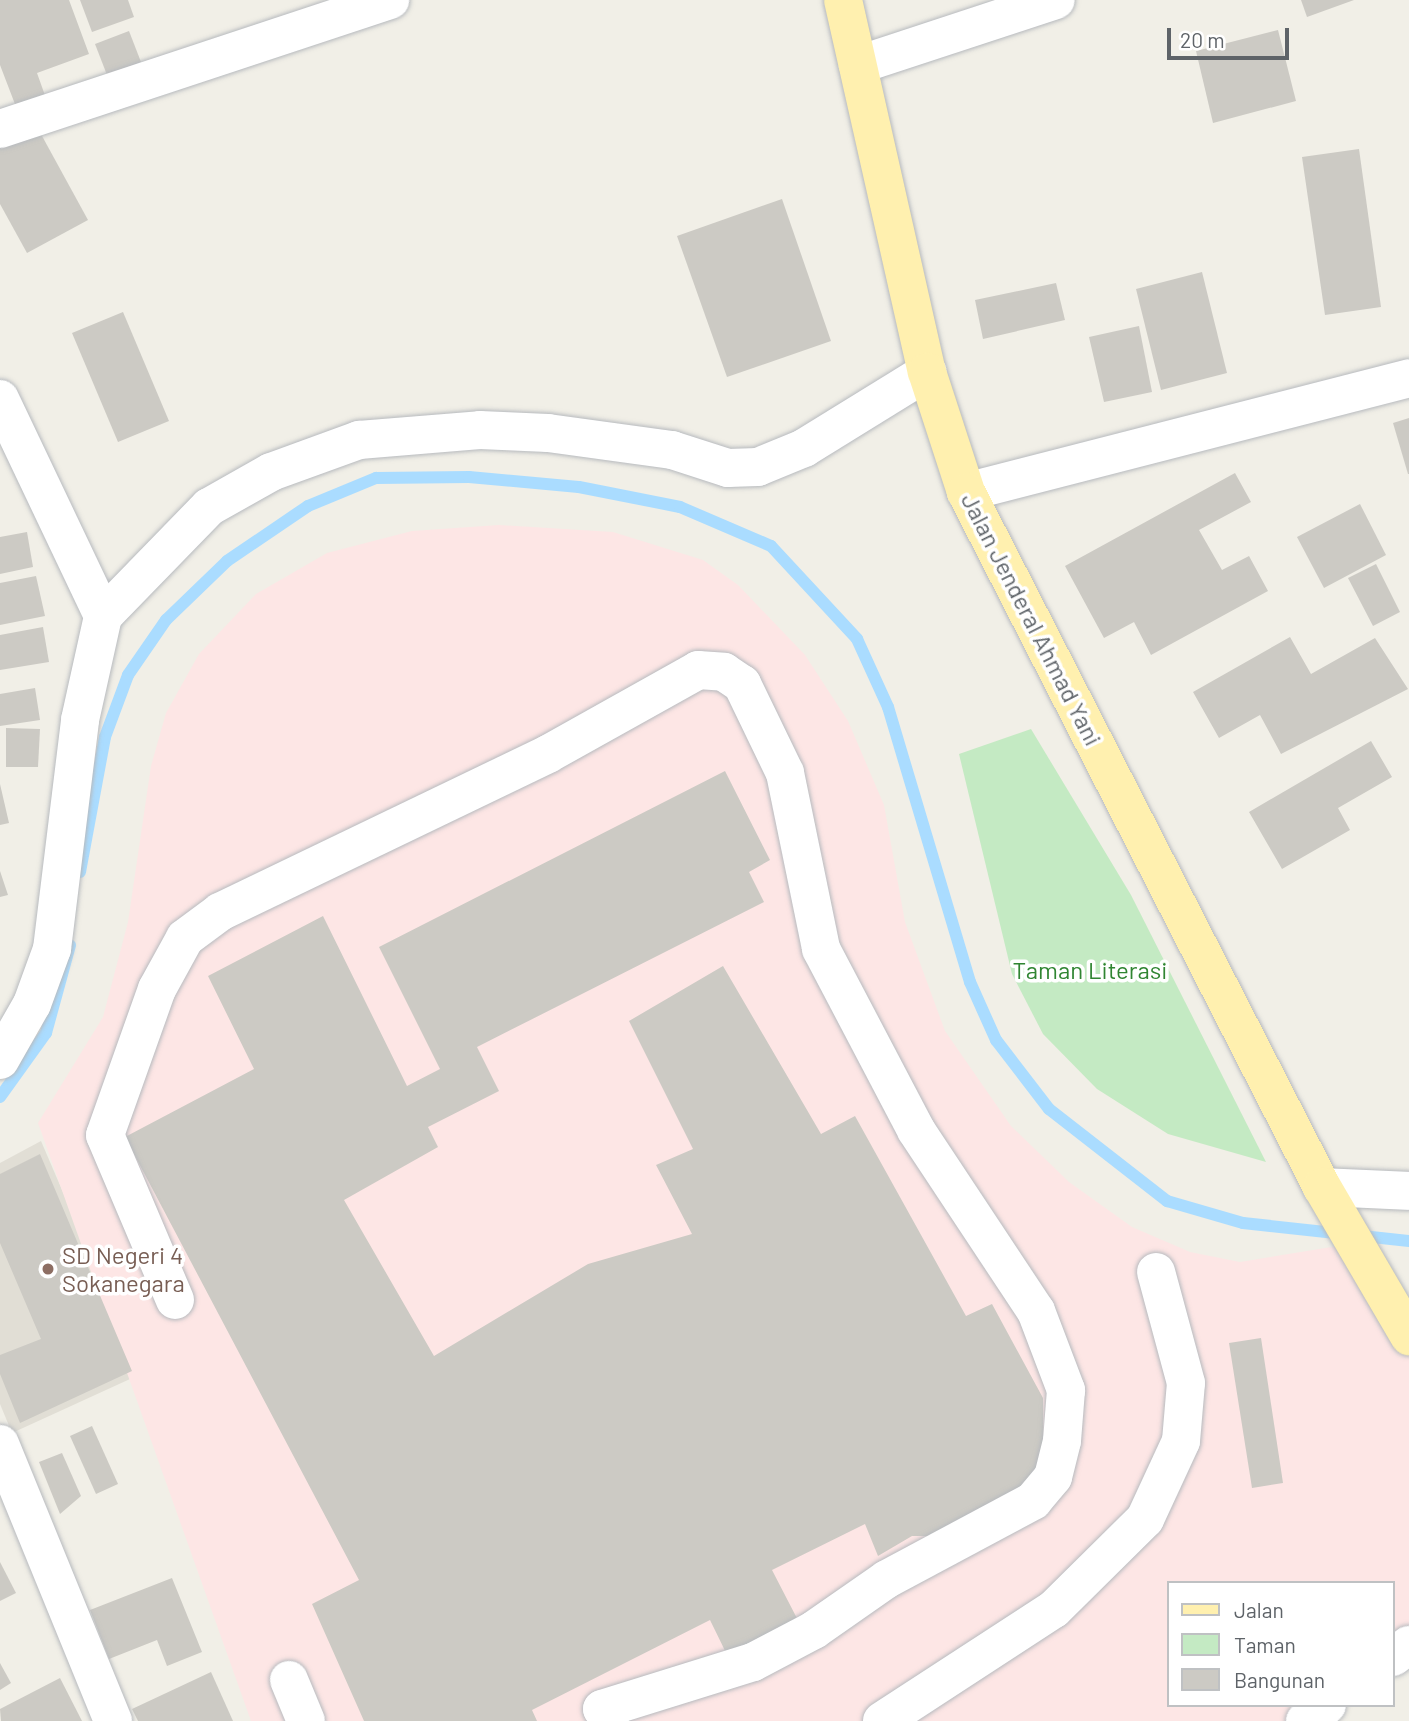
<!DOCTYPE html>
<style>
body{margin:0}
#map{position:relative;width:1409px;height:1721px;overflow:hidden;background:#f1efe7;font-family:Barlow,sans-serif}
div>[style]{position:absolute}
.education>*{inset:0;background:#e1ded5}
.medical>*{inset:0;background:#fde6e5}
.green>*{inset:0;background:#c4eac3}
.stream>*{height:12px;margin:-6px;padding:0 6px;transform-origin:6px;border-radius:6px;background:#aadcff}
.building>*{inset:0;background:#cccac4}
.roads{filter:drop-shadow(0 0 2px #b7babe) drop-shadow(0 0 2px #b7babe)}
.minor>*{height:38px;margin:-19px;padding:0 19px;transform-origin:19px;border-radius:19px;background:#fff}
.major>*{height:38px;margin:-19px;padding:0 19px;transform-origin:19px;border-radius:19px;background:#fff0af}
.dots>*{width:19px;height:19px;translate:-50% -50%;box-sizing:border-box;border:4px solid #fff;border-radius:50%}
span{translate:-50% -50%;white-space:nowrap;text-align:center;line-height:1.15;-webkit-text-stroke:7px #fff;paint-order:stroke}
.street-label{font-size:24px;color:#5e6368}
.park-label{font-size:24px;color:#308532}
.education-label{font-size:24px;color:#785e54}
.left{translate:0 -50%;text-align:left}
.legend{position:absolute;left:1167px;top:1581px;width:228px;height:126px;box-sizing:border-box;background:#fff;border:2px solid #bfc1c3;margin:0;padding:9px 12px;list-style:none;font-size:21px;color:#5e6368}
.legend li{display:flex;align-items:center;gap:14px;height:35px}
.legend b{width:35px;border:2px solid #bfc1c3}
.scale{position:absolute;left:1167px;top:28px;width:122px;height:32px;box-sizing:border-box;border:4px solid #5e6368;border-top:0;padding-left:9px;font-size:21px;line-height:24px;white-space:nowrap;color:#5e6368;-webkit-text-stroke:5px #fff;paint-order:stroke}
</style>
<div id="map">
<div class="education">
<div style="clip-path:polygon(41px 1141px,141px 1374px,12px 1433px,0 1404px,0 1163px)"></div>
</div>
<div class="medical">
<div style="clip-path:polygon(499px 525px,613px 532px,703px 560px,738px 585px,805px 655px,848px 721px,884px 805px,905px 922px,945px 1031px,1011px 1126px,1069px 1182px,1132px 1227px,1190px 1252px,1240px 1262px,1356px 1243px,1409px 1336px,1409px 1645px,1393px 1657px,1393px 1583px,1169px 1583px,1169px 1705px,1327px 1705px,1305px 1721px,251px 1721px,38px 1123px,103px 1017px,128px 922px,151px 766px,166px 713px,199px 654px,256px 594px,327px 553px,412px 531px)"></div>
</div>
<div class="green">
<div style="clip-path:polygon(1031px 729px,1131px 895px,1266px 1162px,1168px 1134px,1097px 1089px,1043px 1034px,1012px 974px,959px 754px)"></div>
</div>
<div class="stream">
<div style="left:80px;top:872px;width:137px;rotate:-79.5deg"></div>
<div style="left:105px;top:737px;width:66px;rotate:-69.6deg"></div>
<div style="left:128px;top:675px;width:67px;rotate:-55.4deg"></div>
<div style="left:166px;top:620px;width:85px;rotate:-44deg"></div>
<div style="left:227px;top:561px;width:98px;rotate:-34.2deg"></div>
<div style="left:308px;top:506px;width:74px;rotate:-22.4deg"></div>
<div style="left:376px;top:478px;width:93px;rotate:-0.6deg"></div>
<div style="left:469px;top:477px;width:110px;rotate:5.2deg"></div>
<div style="left:579px;top:487px;width:103px;rotate:11.2deg"></div>
<div style="left:680px;top:507px;width:99px;rotate:23.2deg"></div>
<div style="left:771px;top:546px;width:127px;rotate:47.2deg"></div>
<div style="left:857px;top:639px;width:75px;rotate:65.5deg"></div>
<div style="left:888px;top:707px;width:287px;rotate:73.4deg"></div>
<div style="left:970px;top:982px;width:64px;rotate:65.9deg"></div>
<div style="left:996px;top:1040px;width:87px;rotate:52.5deg"></div>
<div style="left:1049px;top:1109px;width:150px;rotate:37.9deg"></div>
<div style="left:1167px;top:1201px;width:79px;rotate:16.1deg"></div>
<div style="left:1243px;top:1223px;width:167px;rotate:6.2deg"></div>
<div style="left:0;top:1097px;width:79px;rotate:-54.3deg"></div>
<div style="left:46px;top:1033px;width:91px;rotate:-74.7deg"></div>
</div>
<div class="building">
<div style="clip-path:polygon(0 0,69px 0,89px 54px,37px 73px,47px 101px,18px 112px,0 65px)"></div>
<div style="clip-path:polygon(80px 0,128px 0,134px 17px,92px 32px)"></div>
<div style="clip-path:polygon(1301px 0,1354px 0,1307px 17px)"></div>
<div style="clip-path:polygon(1278px 30px,1296px 101px,1213px 123px,1196px 51px)"></div>
<div style="clip-path:polygon(129px 31px,141px 62px,107px 75px,95px 44px)"></div>
<div style="clip-path:polygon(36px 125px,88px 220px,27px 253px,0 204px,0 145px)"></div>
<div style="clip-path:polygon(1359px 149px,1381px 307px,1325px 315px,1302px 157px)"></div>
<div style="clip-path:polygon(782px 199px,831px 341px,727px 377px,677px 236px)"></div>
<div style="clip-path:polygon(1202px 272px,1227px 373px,1161px 390px,1136px 289px)"></div>
<div style="clip-path:polygon(1056px 283px,1065px 320px,983px 339px,975px 300px)"></div>
<div style="clip-path:polygon(123px 312px,169px 421px,118px 442px,72px 333px)"></div>
<div style="clip-path:polygon(1139px 326px,1152px 392px,1104px 402px,1089px 337px)"></div>
<div style="clip-path:polygon(1409px 418px,1409px 474px,1408px 474px,1393px 423px)"></div>
<div style="clip-path:polygon(1235px 473px,1251px 502px,1199px 530px,1222px 570px,1249px 556px,1268px 591px,1151px 655px,1134px 622px,1104px 638px,1065px 566px)"></div>
<div style="clip-path:polygon(1360px 504px,1386px 555px,1324px 588px,1297px 537px)"></div>
<div style="clip-path:polygon(27px 532px,33px 567px,0 574px,0 537px)"></div>
<div style="clip-path:polygon(1376px 564px,1400px 612px,1373px 626px,1348px 578px)"></div>
<div style="clip-path:polygon(36px 576px,45px 616px,0 625px,0 583px)"></div>
<div style="clip-path:polygon(43px 627px,49px 662px,0 670px,0 635px)"></div>
<div style="clip-path:polygon(1290px 637px,1311px 674px,1375px 638px,1408px 689px,1281px 754px,1260px 715px,1219px 738px,1193px 692px)"></div>
<div style="clip-path:polygon(35px 688px,40px 720px,0 726px,0 694px)"></div>
<div style="clip-path:polygon(6px 728px,40px 729px,38px 767px,6px 767px)"></div>
<div style="clip-path:polygon(1371px 741px,1392px 777px,1338px 808px,1350px 830px,1282px 869px,1249px 812px)"></div>
<div style="clip-path:polygon(725px 771px,770px 860px,749px 872px,764px 902px,477px 1047px,499px 1091px,428px 1127px,438px 1147px,344px 1200px,434px 1356px,588px 1264px,692px 1234px,656px 1165px,693px 1149px,629px 1021px,723px 966px,821px 1134px,855px 1116px,966px 1316px,992px 1304px,1043px 1398px,1043px 1453px,1018px 1503px,962px 1536px,912px 1536px,878px 1556px,865px 1524px,772px 1570px,803px 1630px,732px 1665px,710px 1620px,532px 1710px,537px 1721px,364px 1721px,312px 1604px,359px 1580px,125px 1137px,254px 1069px,208px 976px,323px 916px,407px 1086px,440px 1069px,379px 947px)"></div>
<div style="clip-path:polygon(0 784px,9px 823px,0 825px)"></div>
<div style="clip-path:polygon(0 871px,8px 895px,0 897px)"></div>
<div style="clip-path:polygon(40px 1154px,132px 1371px,20px 1423px,0 1374px,0 1355px,41px 1339px,0 1243px,0 1174px)"></div>
<div style="clip-path:polygon(1261px 1338px,1283px 1483px,1252px 1488px,1229px 1343px)"></div>
<div style="clip-path:polygon(92px 1426px,118px 1484px,96px 1494px,70px 1436px)"></div>
<div style="clip-path:polygon(62px 1453px,81px 1496px,60px 1514px,39px 1462px)"></div>
<div style="clip-path:polygon(0 1562px,16px 1593px,0 1601px)"></div>
<div style="clip-path:polygon(172px 1578px,202px 1652px,167px 1666px,157px 1640px,109px 1659px,90px 1610px)"></div>
<div style="clip-path:polygon(0 1663px,11px 1683px,0 1690px)"></div>
<div style="clip-path:polygon(211px 1672px,233px 1721px,138px 1721px,132px 1709px)"></div>
<div style="clip-path:polygon(60px 1678px,82px 1721px,1px 1721px,0 1709px)"></div>
</div>
<div class="roads">
<div class="minor">
<div style="left:858px;top:65px;width:208px;rotate:-18.2deg"></div>
<div style="left:0;top:129px;width:411px;rotate:-18.3deg"></div>
<div style="left:0;top:399px;width:240px;rotate:64.6deg"></div>
<div style="left:966px;top:492px;width:457px;rotate:-14.4deg"></div>
<div style="left:0;top:1060px;width:64px;rotate:-60.3deg"></div>
<div style="left:32px;top:1004px;width:59px;rotate:-70deg"></div>
<div style="left:52px;top:949px;width:231px;rotate:-83deg"></div>
<div style="left:80px;top:720px;width:107px;rotate:-77.5deg"></div>
<div style="left:103px;top:616px;width:152px;rotate:-45.8deg"></div>
<div style="left:209px;top:507px;width:71px;rotate:-29.4deg"></div>
<div style="left:271px;top:472px;width:94px;rotate:-20deg"></div>
<div style="left:359px;top:440px;width:121px;rotate:-4.7deg"></div>
<div style="left:480px;top:430px;width:68px;rotate:2.5deg"></div>
<div style="left:548px;top:433px;width:125px;rotate:7.8deg"></div>
<div style="left:672px;top:450px;width:59px;rotate:17.8deg"></div>
<div style="left:728px;top:468px;width:30px;rotate:-2deg"></div>
<div style="left:758px;top:467px;width:50px;rotate:-22.4deg"></div>
<div style="left:804px;top:448px;width:145px;rotate:-31.7deg"></div>
<div style="left:1322px;top:1187px;width:87px;rotate:2.6deg"></div>
<div style="left:175px;top:1300px;width:179px;rotate:-113deg"></div>
<div style="left:105px;top:1135px;width:155px;rotate:-70.4deg"></div>
<div style="left:157px;top:989px;width:58px;rotate:-61.2deg"></div>
<div style="left:185px;top:938px;width:44px;rotate:-36.6deg"></div>
<div style="left:220px;top:912px;width:364px;rotate:-25.7deg"></div>
<div style="left:548px;top:754px;width:172px;rotate:-29.2deg"></div>
<div style="left:698px;top:670px;width:26px;rotate:4deg"></div>
<div style="left:724px;top:672px;width:22px;rotate:34deg"></div>
<div style="left:742px;top:684px;width:99px;rotate:64.2deg"></div>
<div style="left:785px;top:773px;width:180px;rotate:78.4deg"></div>
<div style="left:821px;top:949px;width:204px;rotate:62.3deg"></div>
<div style="left:916px;top:1130px;width:217px;rotate:56.5deg"></div>
<div style="left:1036px;top:1311px;width:85px;rotate:69.2deg"></div>
<div style="left:1066px;top:1390px;width:51px;rotate:94.5deg"></div>
<div style="left:1062px;top:1441px;width:37px;rotate:104deg"></div>
<div style="left:1053px;top:1477px;width:31px;rotate:130deg"></div>
<div style="left:1033px;top:1501px;width:166px;rotate:151.9deg"></div>
<div style="left:887px;top:1579px;width:89px;rotate:145.1deg"></div>
<div style="left:814px;top:1630px;width:69px;rotate:152.3deg"></div>
<div style="left:753px;top:1662px;width:158px;rotate:162.7deg"></div>
<div style="left:602px;top:1709px;width:14px;rotate:56deg"></div>
<div style="left:0;top:1444px;width:299px;rotate:67.8deg"></div>
<div style="left:1393px;top:1657px;width:20px;rotate:-37deg"></div>
<div style="left:289px;top:1680px;width:44px;rotate:67.5deg"></div>
<div style="left:882px;top:1721px;width:205px;rotate:-33.1deg"></div>
<div style="left:1054px;top:1609px;width:128px;rotate:-44.7deg"></div>
<div style="left:1145px;top:1519px;width:86px;rotate:-65.2deg"></div>
<div style="left:1181px;top:1441px;width:58px;rotate:-85.1deg"></div>
<div style="left:1186px;top:1383px;width:115px;rotate:-105.1deg"></div>
<div style="left:1305px;top:1721px;width:27px;rotate:-36deg"></div>
</div>
<div class="major">
<div style="left:843px;top:0;width:381px;rotate:77.3deg"></div>
<div style="left:927px;top:372px;width:126px;rotate:72deg"></div>
<div style="left:966px;top:492px;width:781px;rotate:62.88deg"></div>
<div style="left:1322px;top:1187px;width:173px;rotate:59.7deg"></div>
</div>
</div>
<div class="dots">
<div style="left:48px;top:1269px;background:#8d6e63"></div>
</div>
<div class="street-label">
<span style="left:1032px;top:619px;rotate:63deg">Jalan Jenderal Ahmad Yani</span>
</div>
<div class="park-label">
<span style="left:1090px;top:970px">Taman Literasi</span>
</div>
<div class="education-label">
<span class="left" style="left:62px;top:1269px">SD Negeri 4<br>Sokanegara</span>
</div>
<ul class="legend">
<li><b style="height:9px;background:#fff0af"></b>Jalan</li>
<li><b style="height:19px;background:#c4eac3"></b>Taman</li>
<li><b style="height:19px;background:#cccac4"></b>Bangunan</li>
</ul>
<div class="scale">20 m</div>
</div>
